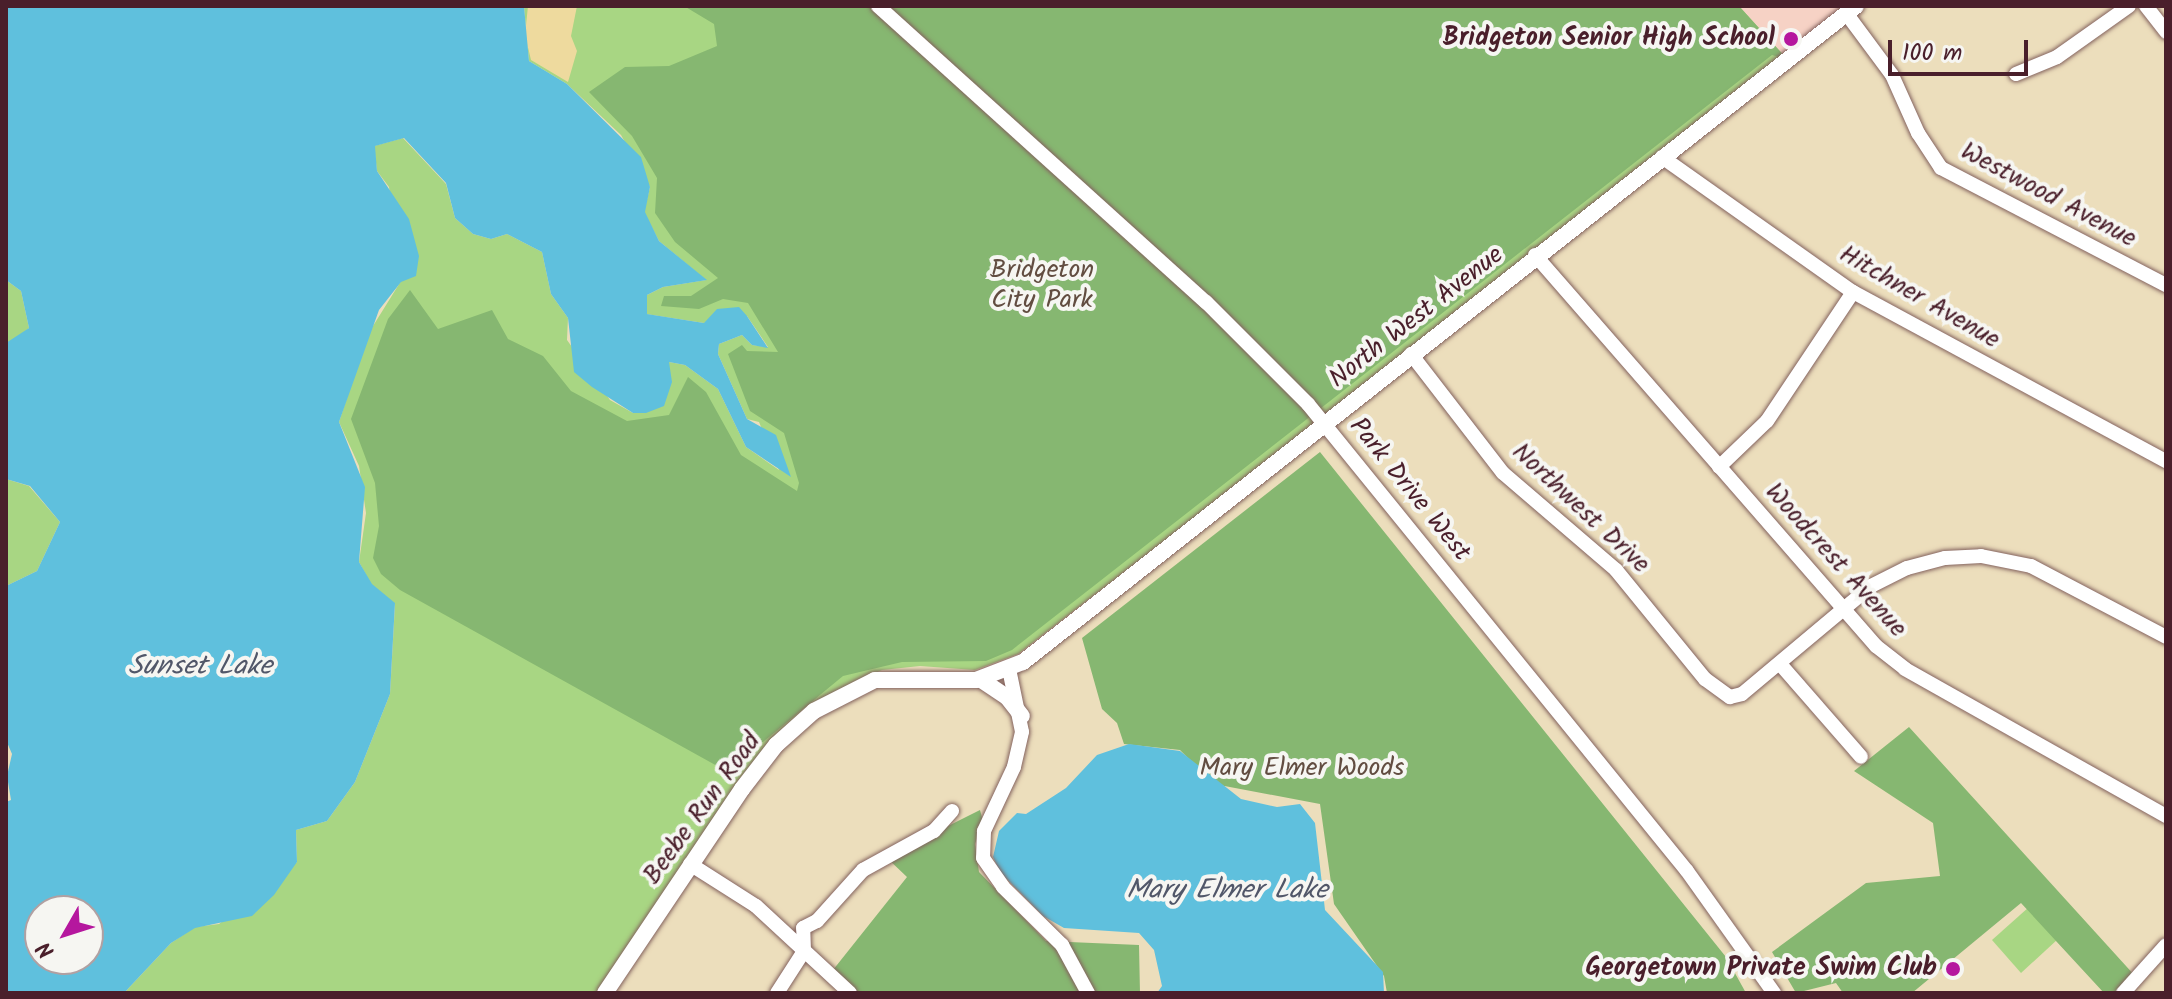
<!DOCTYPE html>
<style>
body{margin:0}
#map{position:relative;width:2172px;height:999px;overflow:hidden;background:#ecdebc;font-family:Kalam,sans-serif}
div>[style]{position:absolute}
.built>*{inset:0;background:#f6d2c5}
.green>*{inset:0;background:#a8d683}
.forest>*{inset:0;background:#86b771}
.sand>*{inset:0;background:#eeda9e}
.water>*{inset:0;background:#5fc0dd}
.roads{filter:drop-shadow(0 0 2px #83625e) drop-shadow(0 0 2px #83625e)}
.minor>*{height:14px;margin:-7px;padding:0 7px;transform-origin:7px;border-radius:7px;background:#fff}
.major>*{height:16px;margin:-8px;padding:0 8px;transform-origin:8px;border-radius:8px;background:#fff}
.dots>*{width:22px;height:22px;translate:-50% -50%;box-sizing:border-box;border:4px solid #f6f6f2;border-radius:50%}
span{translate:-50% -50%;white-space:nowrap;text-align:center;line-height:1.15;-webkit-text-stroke:8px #f6f6f2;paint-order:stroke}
.poi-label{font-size:26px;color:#4a1f2b;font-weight:700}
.right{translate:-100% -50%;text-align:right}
.street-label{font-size:26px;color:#4a1f2b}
.park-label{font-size:26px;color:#624d41}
.water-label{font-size:28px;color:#515769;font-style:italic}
.frame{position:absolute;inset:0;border:8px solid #4a1f2b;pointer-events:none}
.north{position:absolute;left:24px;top:895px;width:80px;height:80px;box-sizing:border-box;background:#f6f6f2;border:2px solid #b1a0a2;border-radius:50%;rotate:231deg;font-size:22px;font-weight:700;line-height:32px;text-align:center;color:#4a1f2b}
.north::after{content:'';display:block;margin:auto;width:28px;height:36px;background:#b5179e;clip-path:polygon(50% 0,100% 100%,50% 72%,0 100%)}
.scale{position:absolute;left:1888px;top:40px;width:140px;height:36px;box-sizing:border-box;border:4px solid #4a1f2b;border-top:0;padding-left:10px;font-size:24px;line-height:28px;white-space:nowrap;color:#4a1f2b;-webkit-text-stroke:6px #f6f6f2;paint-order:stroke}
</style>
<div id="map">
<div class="built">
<div style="clip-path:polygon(1739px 6px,1856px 6px,1787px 59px)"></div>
</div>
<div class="green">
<div style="clip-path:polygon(524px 6px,1739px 6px,1787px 59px,1018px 654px,975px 670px,920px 666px,882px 670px,819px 700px,739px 780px,597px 993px,124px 993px,171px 943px,195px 927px,219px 924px,297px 862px,296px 830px,327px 821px,355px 782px,390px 694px,395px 604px,371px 584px,359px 562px,366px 513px,359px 466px,339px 422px,368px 334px,401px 281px,389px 187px,377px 171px,374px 146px,403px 138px,446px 184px,455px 218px,473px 234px,491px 239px,507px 234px,542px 252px,551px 294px,568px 318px,567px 340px,610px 400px,633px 413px,669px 362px,685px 365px,718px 389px,746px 447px,779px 470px,759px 422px,747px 419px,718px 354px,719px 344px,742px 335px,752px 345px,768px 347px,747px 316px,704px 323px,646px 314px,647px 295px,663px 287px,706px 280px,659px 241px,644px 212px,650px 187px,621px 135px,567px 84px,529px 61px)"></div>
<div style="clip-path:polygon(6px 280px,21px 291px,29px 328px,10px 344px,6px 343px)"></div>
<div style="clip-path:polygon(6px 479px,29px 486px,60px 522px,37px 571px,6px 586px)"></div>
<div style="clip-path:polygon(2029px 907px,2058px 939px,2021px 973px,1992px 940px)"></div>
</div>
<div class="forest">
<div style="clip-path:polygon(684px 6px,1739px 6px,1787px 59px,1772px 55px,1012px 650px,986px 661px,902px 662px,843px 676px,758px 746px,737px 777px,400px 590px,381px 574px,373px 558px,379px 526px,375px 483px,351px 419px,388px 319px,410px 290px,438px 329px,492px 310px,508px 339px,543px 356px,571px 391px,627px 421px,669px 415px,688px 377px,706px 392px,741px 455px,797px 491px,799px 483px,784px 433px,750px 411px,728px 354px,742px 345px,747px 351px,778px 352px,748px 303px,723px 299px,699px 309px,661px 306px,664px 296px,691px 296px,718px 278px,675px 242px,655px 213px,657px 178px,632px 136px,589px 92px,625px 67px,669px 66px,717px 46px,714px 24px)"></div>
<div style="clip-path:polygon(1320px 452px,1726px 957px,1746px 993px,1387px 993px,1384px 976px,1334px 904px,1320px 804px,1214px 784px,1180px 750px,1124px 744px,1117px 723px,1102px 709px,1082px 638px)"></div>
<div style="clip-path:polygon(1909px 727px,2136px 977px,2118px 993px,2104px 993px,2021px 903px,1912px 993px,1843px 993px,1836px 983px,1796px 993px,1772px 952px,1866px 883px,1940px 876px,1933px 823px,1854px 771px)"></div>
<div style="clip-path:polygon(980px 810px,983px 821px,975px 844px,979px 872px,1046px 941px,1139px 945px,1140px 993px,848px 993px,829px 975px,907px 877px,886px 857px)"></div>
</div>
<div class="sand">
<div style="clip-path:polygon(528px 6px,577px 6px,571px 36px,577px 51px,568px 82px,531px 60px,525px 35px)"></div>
</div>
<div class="water">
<div style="clip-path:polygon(evenodd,6px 6px,524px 6px,529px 61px,567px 84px,641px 157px,650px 187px,645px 212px,659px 241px,707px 280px,663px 287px,647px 295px,647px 314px,704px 323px,717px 309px,739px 307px,747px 316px,768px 348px,752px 345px,742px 335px,719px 344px,718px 354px,747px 419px,776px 435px,791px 477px,746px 447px,718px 389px,685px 365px,669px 362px,672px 382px,664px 406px,646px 413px,633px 413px,592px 387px,574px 372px,568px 318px,551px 294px,542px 252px,507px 234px,491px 239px,473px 234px,455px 218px,446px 183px,404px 138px,375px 146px,377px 171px,409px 219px,419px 256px,416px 276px,401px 282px,379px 310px,339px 422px,365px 487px,359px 562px,372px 584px,395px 603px,390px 694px,355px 782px,327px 821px,296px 830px,297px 862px,274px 895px,252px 916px,195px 928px,171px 943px,124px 993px,6px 993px,6px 802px,11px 800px,7px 776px,12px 754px,6px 740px,6px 586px,37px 571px,60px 522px,30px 486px,6px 479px,6px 343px,29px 328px,21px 291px,6px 280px,6px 6px,40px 911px,88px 911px,88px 959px,40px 959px,40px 911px)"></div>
<div style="clip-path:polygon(1129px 744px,1180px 751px,1241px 799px,1277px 807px,1300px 804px,1315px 823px,1325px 910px,1383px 972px,1384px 993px,1157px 993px,1162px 986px,1154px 950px,1139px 933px,1064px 928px,1043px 916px,1000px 872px,993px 857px,999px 831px,1017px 813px,1026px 814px,1066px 788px,1097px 755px)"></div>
</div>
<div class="roads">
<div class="minor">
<div style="left:878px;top:6px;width:442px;rotate:42.1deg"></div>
<div style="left:1206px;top:302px;width:144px;rotate:45deg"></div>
<div style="left:1308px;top:404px;width:601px;rotate:50.94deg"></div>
<div style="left:1687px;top:871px;width:150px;rotate:54.5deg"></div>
<div style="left:2146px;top:6px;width:33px;rotate:52deg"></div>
<div style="left:1846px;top:13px;width:77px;rotate:53.4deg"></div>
<div style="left:1892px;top:75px;width:64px;rotate:65.9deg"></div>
<div style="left:1918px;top:133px;width:42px;rotate:56.7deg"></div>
<div style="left:1941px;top:168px;width:254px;rotate:27.5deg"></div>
<div style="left:2016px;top:74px;width:44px;rotate:-22.5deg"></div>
<div style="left:2057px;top:57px;width:88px;rotate:-35.3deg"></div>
<div style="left:1662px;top:157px;width:234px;rotate:35.3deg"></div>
<div style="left:1853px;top:292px;width:356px;rotate:28.4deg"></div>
<div style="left:1535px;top:255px;width:519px;rotate:48.91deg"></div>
<div style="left:1876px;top:646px;width:37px;rotate:38deg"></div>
<div style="left:1905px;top:669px;width:300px;rotate:29.4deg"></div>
<div style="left:1411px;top:354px;width:150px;rotate:52.3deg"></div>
<div style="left:1503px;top:473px;width:149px;rotate:40.6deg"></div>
<div style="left:1616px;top:570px;width:141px;rotate:50.8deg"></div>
<div style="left:1705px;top:679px;width:31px;rotate:36deg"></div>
<div style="left:1730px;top:697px;width:12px;rotate:-14deg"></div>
<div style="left:1742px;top:694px;width:168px;rotate:-39.9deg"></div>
<div style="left:1871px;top:586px;width:40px;rotate:-26.6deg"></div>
<div style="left:1907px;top:568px;width:39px;rotate:-15deg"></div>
<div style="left:1945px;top:558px;width:36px;rotate:-3deg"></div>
<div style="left:1981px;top:556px;width:51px;rotate:11.3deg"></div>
<div style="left:2031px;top:566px;width:153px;rotate:27.7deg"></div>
<div style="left:1719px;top:467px;width:66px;rotate:-43.8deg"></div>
<div style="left:1767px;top:421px;width:155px;rotate:-56.3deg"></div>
<div style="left:1780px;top:664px;width:123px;rotate:48.9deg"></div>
<div style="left:1009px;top:669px;width:64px;rotate:78.3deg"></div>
<div style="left:1022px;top:732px;width:36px;rotate:103deg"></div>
<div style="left:1014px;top:767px;width:71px;rotate:115.1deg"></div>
<div style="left:984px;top:831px;width:27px;rotate:92deg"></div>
<div style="left:983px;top:858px;width:35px;rotate:55deg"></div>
<div style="left:1003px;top:887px;width:83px;rotate:44.5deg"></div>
<div style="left:1062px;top:945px;width:55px;rotate:61.6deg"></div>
<div style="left:690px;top:864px;width:78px;rotate:32.5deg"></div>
<div style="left:756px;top:906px;width:128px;rotate:42.8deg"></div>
<div style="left:777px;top:993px;width:50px;rotate:-57.3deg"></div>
<div style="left:804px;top:951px;width:23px;rotate:-92deg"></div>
<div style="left:803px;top:928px;width:16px;rotate:-27deg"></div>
<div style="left:817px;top:921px;width:69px;rotate:-48deg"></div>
<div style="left:863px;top:870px;width:81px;rotate:-28.8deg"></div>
<div style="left:934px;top:831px;width:27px;rotate:-48deg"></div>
<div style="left:2123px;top:993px;width:64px;rotate:-48.1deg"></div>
</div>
<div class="major">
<div style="left:980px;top:679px;width:32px;rotate:34deg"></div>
<div style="left:1007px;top:697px;width:24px;rotate:52deg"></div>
<div style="left:605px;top:993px;width:246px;rotate:-56.1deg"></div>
<div style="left:742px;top:789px;width:56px;rotate:-52.3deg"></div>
<div style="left:776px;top:745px;width:51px;rotate:-41.8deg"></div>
<div style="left:814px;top:711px;width:68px;rotate:-26.9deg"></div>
<div style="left:875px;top:680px;width:101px"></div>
<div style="left:976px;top:680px;width:50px;rotate:-21deg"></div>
<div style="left:1023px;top:662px;width:1060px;rotate:-38.22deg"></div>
</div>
</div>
<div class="dots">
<div style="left:1791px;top:39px;background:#b5179e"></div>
<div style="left:1953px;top:969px;background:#b5179e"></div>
</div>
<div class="poi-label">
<span class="right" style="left:1775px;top:39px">Bridgeton Senior High School</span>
<span class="right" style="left:1937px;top:969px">Georgetown Private Swim Club</span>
</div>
<div class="street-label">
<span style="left:2048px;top:196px;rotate:28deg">Westwood Avenue</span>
<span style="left:1919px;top:298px;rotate:30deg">Hitchner Avenue</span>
<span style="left:1417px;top:318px;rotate:-38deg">North West Avenue</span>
<span style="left:1409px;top:490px;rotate:51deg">Park Drive West</span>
<span style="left:1580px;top:509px;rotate:43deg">Northwest Drive</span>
<span style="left:1835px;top:561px;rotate:48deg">Woodcrest Avenue</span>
<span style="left:703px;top:809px;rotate:-54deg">Beebe Run Road</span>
</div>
<div class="park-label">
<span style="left:1042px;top:286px">Bridgeton<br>City Park</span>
<span style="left:1302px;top:769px">Mary Elmer Woods</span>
</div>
<div class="water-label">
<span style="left:200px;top:667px">Sunset Lake</span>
<span style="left:1227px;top:891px">Mary Elmer Lake</span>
</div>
<div class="frame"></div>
<div class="north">N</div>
<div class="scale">100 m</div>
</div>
